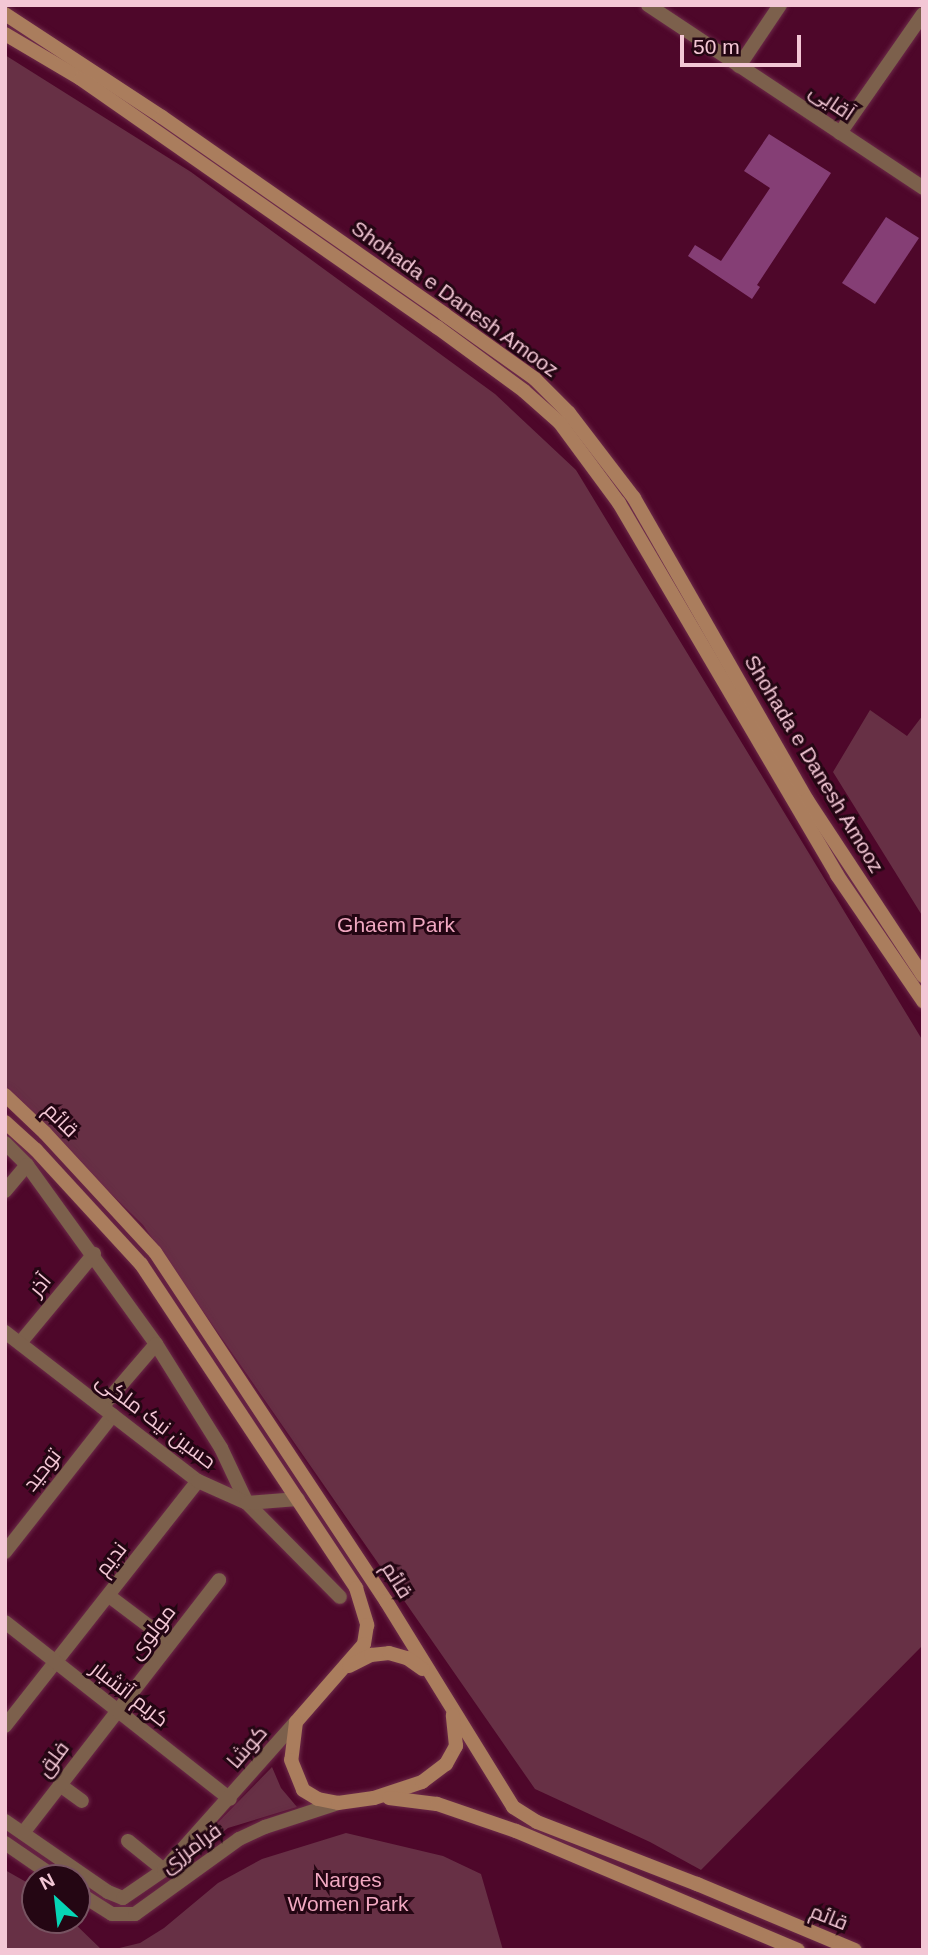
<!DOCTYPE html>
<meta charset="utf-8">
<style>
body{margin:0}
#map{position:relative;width:928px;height:1955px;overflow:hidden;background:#4e072a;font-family:Arial,Cairo,sans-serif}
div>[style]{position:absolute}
.green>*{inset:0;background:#673045}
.building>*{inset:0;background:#853e75}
.roads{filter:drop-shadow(0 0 2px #6c2a49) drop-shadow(0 0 2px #6c2a49)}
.minor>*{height:14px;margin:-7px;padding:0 7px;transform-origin:7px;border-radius:7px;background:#7c604c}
.tertiary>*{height:14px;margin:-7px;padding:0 7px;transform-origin:7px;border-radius:7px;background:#7c604c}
.secondary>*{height:14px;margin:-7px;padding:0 7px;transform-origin:7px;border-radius:7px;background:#aa7d5d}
span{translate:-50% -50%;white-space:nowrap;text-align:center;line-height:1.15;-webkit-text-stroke:6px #240613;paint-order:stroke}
.street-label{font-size:21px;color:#f3c7d5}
.park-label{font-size:21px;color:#f1a8c1}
.frame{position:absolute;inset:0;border:7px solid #f3c7d5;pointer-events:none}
.north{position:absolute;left:21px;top:1864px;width:70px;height:70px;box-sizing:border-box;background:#240613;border:2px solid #775361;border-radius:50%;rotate:333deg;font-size:19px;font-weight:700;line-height:28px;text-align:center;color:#f3c7d5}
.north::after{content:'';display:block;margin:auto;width:24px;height:32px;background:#06d5b6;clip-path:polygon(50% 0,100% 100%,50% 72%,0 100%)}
.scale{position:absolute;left:680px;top:35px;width:121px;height:32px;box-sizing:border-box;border:4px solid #f3c7d5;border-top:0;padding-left:9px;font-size:21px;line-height:24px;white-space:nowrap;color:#f3c7d5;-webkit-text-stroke:5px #240613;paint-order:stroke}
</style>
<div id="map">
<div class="green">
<div style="clip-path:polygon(5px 55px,191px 172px,495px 394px,576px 470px,923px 1041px,923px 1645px,701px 1870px,650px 1842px,535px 1789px,143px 1225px,5px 1090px)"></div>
<div style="clip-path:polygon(870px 710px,907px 736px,923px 715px,923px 917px,833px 772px)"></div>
<div style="clip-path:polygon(272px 1767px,281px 1788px,297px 1807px,228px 1828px,193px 1856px,190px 1851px)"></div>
<div style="clip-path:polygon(346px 1833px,443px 1856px,481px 1874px,503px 1950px,111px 1950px,140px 1943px,164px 1928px,218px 1883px,262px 1859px)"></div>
<div style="clip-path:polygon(5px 1870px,35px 1887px,35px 1920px,71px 1920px,102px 1950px,5px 1950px)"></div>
</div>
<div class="building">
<div style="clip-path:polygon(769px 134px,831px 173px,757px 285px,760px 287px,752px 299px,688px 256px,695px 245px,721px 261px,770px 188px,744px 171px)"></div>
<div style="clip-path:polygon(886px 217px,919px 238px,875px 304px,842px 283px)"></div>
</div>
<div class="roads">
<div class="minor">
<div style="left:739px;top:66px;width:73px;rotate:-56.1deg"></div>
<div style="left:840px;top:133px;width:145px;rotate:-55.1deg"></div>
<div style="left:5px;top:1143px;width:31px;rotate:45deg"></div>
<div style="left:27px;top:1165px;width:221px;rotate:54.2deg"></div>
<div style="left:156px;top:1344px;width:123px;rotate:58deg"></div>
<div style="left:221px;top:1448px;width:61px;rotate:64.7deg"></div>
<div style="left:247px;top:1503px;width:132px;rotate:45.3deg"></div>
<div style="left:5px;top:1191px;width:34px;rotate:-50deg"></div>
<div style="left:20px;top:1343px;width:116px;rotate:-50.3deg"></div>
<div style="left:102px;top:1407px;width:83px;rotate:-49.4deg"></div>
<div style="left:5px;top:1552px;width:174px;rotate:-51.8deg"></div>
<div style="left:109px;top:1596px;width:76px;rotate:37deg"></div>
<div style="left:5px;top:1726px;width:312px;rotate:-51.8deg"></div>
<div style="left:60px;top:1785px;width:27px;rotate:36deg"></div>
<div style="left:23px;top:1833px;width:320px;rotate:-52.2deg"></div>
<div style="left:128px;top:1841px;width:46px;rotate:38.9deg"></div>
</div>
<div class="tertiary">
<div style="left:648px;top:5px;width:330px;rotate:33.6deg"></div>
<div style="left:5px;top:1332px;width:244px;rotate:37.7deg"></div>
<div style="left:198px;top:1481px;width:54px;rotate:24.2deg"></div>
<div style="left:247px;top:1503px;width:51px;rotate:-4.5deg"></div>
<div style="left:5px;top:1622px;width:286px;rotate:38.2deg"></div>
<div style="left:5px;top:1821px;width:125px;rotate:34.6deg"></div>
<div style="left:108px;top:1892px;width:16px;rotate:22deg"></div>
<div style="left:123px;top:1898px;width:50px;rotate:-34.3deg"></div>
<div style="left:164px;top:1870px;width:198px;rotate:-48.3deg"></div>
<div style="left:5px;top:1843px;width:62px;rotate:34.5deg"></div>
<div style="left:77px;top:1892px;width:41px;rotate:32.2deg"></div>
<div style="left:112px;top:1914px;width:23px"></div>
<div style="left:135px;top:1914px;width:128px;rotate:-35.8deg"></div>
<div style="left:239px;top:1839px;width:29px;rotate:-25deg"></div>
<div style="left:265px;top:1827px;width:77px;rotate:-18.2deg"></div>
</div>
<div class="secondary">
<div style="left:5px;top:14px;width:188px;rotate:33.3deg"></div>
<div style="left:162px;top:117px;width:344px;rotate:34.9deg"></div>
<div style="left:444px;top:314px;width:112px;rotate:35.5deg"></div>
<div style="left:535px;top:379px;width:48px;rotate:45deg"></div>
<div style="left:569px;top:413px;width:107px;rotate:52.6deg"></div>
<div style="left:634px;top:498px;width:348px;rotate:60.2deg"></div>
<div style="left:807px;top:800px;width:211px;rotate:56.6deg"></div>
<div style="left:5px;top:34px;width:88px;rotate:30.6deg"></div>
<div style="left:81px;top:79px;width:434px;rotate:34.9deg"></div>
<div style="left:437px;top:327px;width:108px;rotate:36.3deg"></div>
<div style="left:524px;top:391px;width:48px;rotate:41.6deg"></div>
<div style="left:560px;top:423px;width:99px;rotate:53.6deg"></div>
<div style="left:619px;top:503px;width:431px;rotate:59.6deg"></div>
<div style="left:837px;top:875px;width:153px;rotate:55.7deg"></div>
<div style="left:5px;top:1095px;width:55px;rotate:43.5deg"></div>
<div style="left:45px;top:1133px;width:162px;rotate:47.3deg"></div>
<div style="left:155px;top:1252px;width:419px;rotate:56.5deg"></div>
<div style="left:386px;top:1601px;width:242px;rotate:58.3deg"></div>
<div style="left:513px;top:1807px;width:28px;rotate:32deg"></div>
<div style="left:537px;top:1822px;width:172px;rotate:21.2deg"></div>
<div style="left:697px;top:1884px;width:171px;rotate:22.7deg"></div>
<div style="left:5px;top:1122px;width:42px;rotate:42.1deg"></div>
<div style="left:36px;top:1150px;width:155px;rotate:47.4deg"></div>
<div style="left:141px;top:1264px;width:389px;rotate:56.4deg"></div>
<div style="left:356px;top:1588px;width:39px;rotate:73deg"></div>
<div style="left:367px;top:1625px;width:19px;rotate:99deg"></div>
<div style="left:364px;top:1644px;width:103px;rotate:131.1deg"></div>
<div style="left:296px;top:1722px;width:38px;rotate:97deg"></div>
<div style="left:291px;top:1760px;width:32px;rotate:68deg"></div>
<div style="left:303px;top:1790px;width:17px;rotate:31deg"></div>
<div style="left:318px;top:1799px;width:20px;rotate:11deg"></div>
<div style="left:338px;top:1803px;width:36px;rotate:-8deg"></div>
<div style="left:374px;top:1798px;width:51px;rotate:-18.4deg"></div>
<div style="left:422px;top:1782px;width:30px;rotate:-37deg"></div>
<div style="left:446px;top:1764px;width:21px;rotate:-61deg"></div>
<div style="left:456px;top:1746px;width:31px;rotate:-96deg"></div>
<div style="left:349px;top:1666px;width:25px;rotate:-27deg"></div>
<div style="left:371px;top:1655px;width:18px;rotate:-6deg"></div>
<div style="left:389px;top:1653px;width:19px;rotate:16deg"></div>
<div style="left:407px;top:1658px;width:19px;rotate:35deg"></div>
<div style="left:389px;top:1798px;width:48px;rotate:7.1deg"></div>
<div style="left:437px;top:1804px;width:83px;rotate:18.9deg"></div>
<div style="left:516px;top:1831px;width:306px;rotate:22.9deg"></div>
</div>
</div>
<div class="street-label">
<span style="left:832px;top:102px;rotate:34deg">آقایی</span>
<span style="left:455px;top:299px;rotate:36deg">Shohada e Danesh Amooz</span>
<span style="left:814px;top:764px;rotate:59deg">Shohada e Danesh Amooz</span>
<span style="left:61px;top:1120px;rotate:45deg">قائم</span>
<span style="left:40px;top:1285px;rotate:-50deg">آذر</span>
<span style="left:156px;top:1421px;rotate:37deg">حسین نیک ملکی</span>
<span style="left:42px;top:1470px;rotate:-52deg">توحید</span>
<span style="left:111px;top:1559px;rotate:-52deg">ندیم</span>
<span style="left:397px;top:1580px;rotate:58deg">قائم</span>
<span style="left:152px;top:1632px;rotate:-52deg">مولوی</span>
<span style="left:130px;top:1694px;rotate:38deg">کریم آتشبار</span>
<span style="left:247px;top:1747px;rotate:-49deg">کوشا</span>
<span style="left:53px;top:1759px;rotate:-53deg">فلق</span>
<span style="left:191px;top:1848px;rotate:-36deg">فرامرزی</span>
<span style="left:829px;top:1917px;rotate:22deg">قائم</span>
</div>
<div class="park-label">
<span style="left:396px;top:925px">Ghaem Park</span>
<span style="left:348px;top:1892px">Narges<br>Women Park</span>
</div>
<div class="frame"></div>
<div class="north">N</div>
<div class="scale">50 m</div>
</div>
